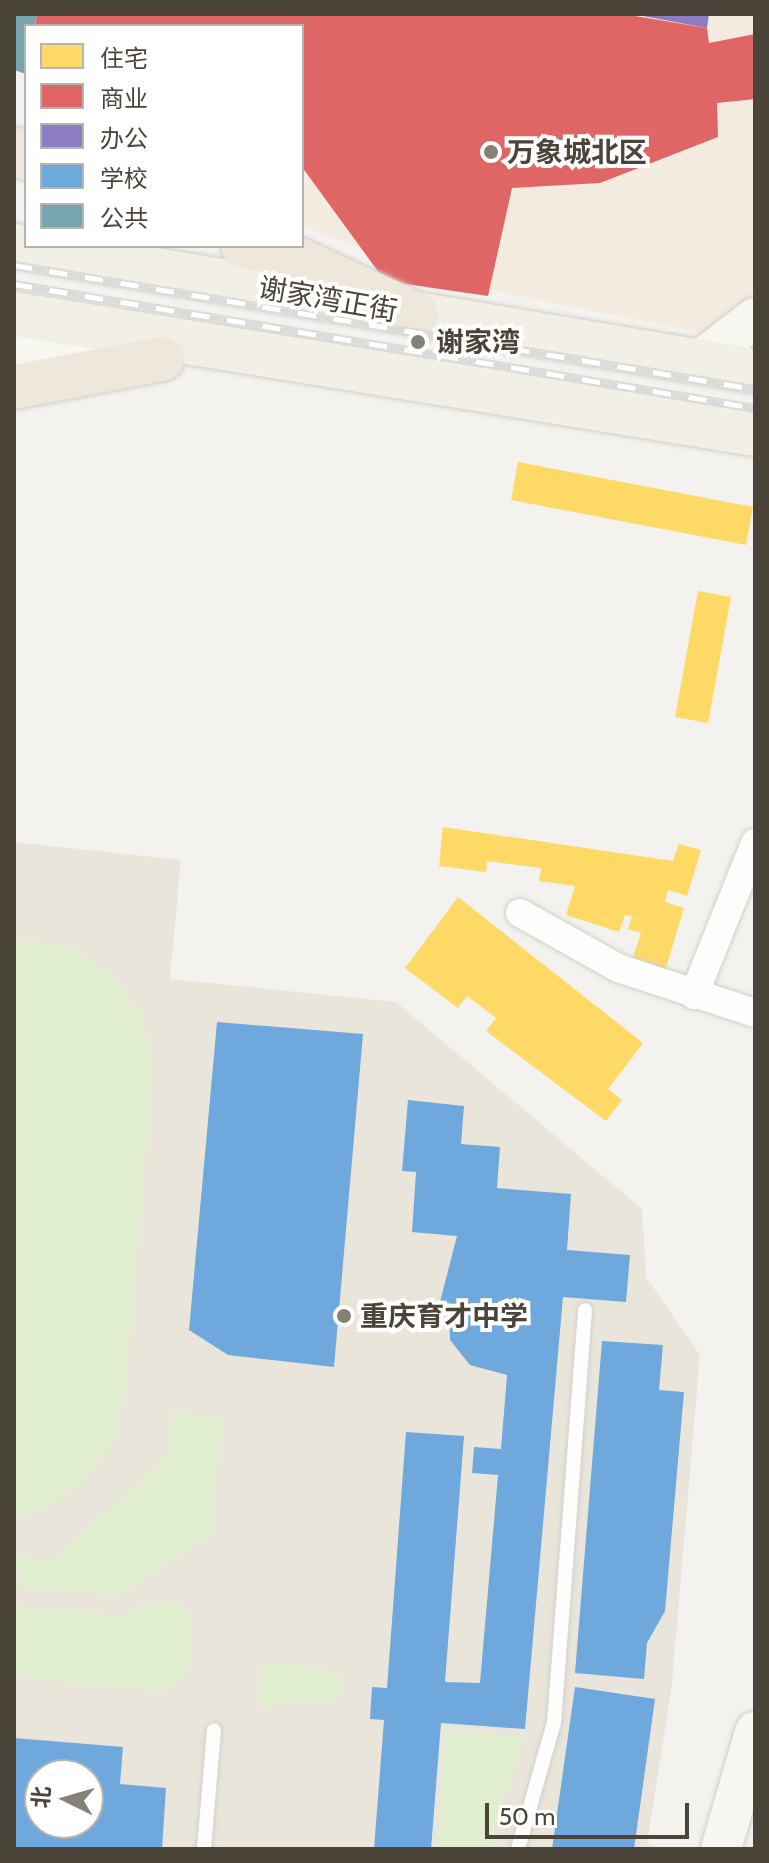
<!DOCTYPE html>
<meta charset="utf-8">
<style>
body{margin:0}
#map{position:relative;width:769px;height:1863px;overflow:hidden;background:#f4f2ee;font-family:Cabin,"Noto Sans SC",sans-serif}
div>[style]{position:absolute}
.commercial>*{inset:0;background:#f3ebdf}
.education>*{inset:0;background:#eae5da}
.green>*{inset:0;background:#e1eecf}
.homes>*{inset:0;background:#ffd966}
.shops>*{inset:0;background:#e06666}
.offices>*{inset:0;background:#8e7cc3}
.schools>*{inset:0;background:#6fa8dc}
.public>*{inset:0;background:#76a5af}
.roads{filter:drop-shadow(0 0 2px #d2d0cb) drop-shadow(0 0 2px #d2d0cb)}
.lane>*{height:14px;margin:-7px;padding:0 7px;transform-origin:7px;border-radius:7px;background:#fdfdfc}
.street>*{height:28px;margin:-14px;padding:0 14px;transform-origin:14px;border-radius:14px;background:#fdfdfc}
.secondary>*{height:40px;margin:-20px;padding:0 20px;transform-origin:20px;border-radius:20px;background:#f7f6f1}
.primary>*{height:44px;margin:-22px;padding:0 22px;transform-origin:22px;border-radius:22px;background:#f2efe6}
.highway>*{height:44px;margin:-22px;padding:0 22px;transform-origin:22px;border-radius:22px;background:#ede8db}
.rail>*{height:9px;margin-top:-4.5px;transform-origin:0;background:repeating-linear-gradient(90deg,#fff 0 18px,#dbdbda 0 36px);box-sizing:border-box;border-block:2px solid #dbdbda}
.dots>*{width:22px;height:22px;translate:-50% -50%;box-sizing:border-box;border:4px solid #fff;border-radius:50%}
span{translate:-50% -50%;white-space:nowrap;text-align:center;line-height:1.15;-webkit-text-stroke:8px #fff;paint-order:stroke}
.poi-label{font-size:28px;color:#4b4439;font-weight:700}
.left{translate:0 -50%;text-align:left}
.street-label{font-size:28px;color:#4b4439}
.frame{position:absolute;inset:0;border:16px solid #4b4439;pointer-events:none}
.legend{position:absolute;left:24px;top:24px;width:280px;height:224px;box-sizing:border-box;background:#fff;border:2px solid #b7b4b0;margin:0;padding:10px 14px;list-style:none;font-size:24px;color:#4b4439}
.legend li{display:flex;align-items:center;gap:16px;height:40px}
.legend b{width:40px;border:2px solid #b7b4b0}
.north{position:absolute;left:24px;top:1759px;width:80px;height:80px;box-sizing:border-box;background:#fff;border:2px solid #b7b4b0;border-radius:50%;rotate:275deg;font-size:22px;font-weight:700;line-height:32px;text-align:center;color:#4b4439}
.north::after{content:'';display:block;margin:auto;width:28px;height:36px;background:#868178;clip-path:polygon(50% 0,100% 100%,50% 72%,0 100%)}
.scale{position:absolute;left:485px;top:1803px;width:204px;height:36px;box-sizing:border-box;border:4px solid #4b4439;border-top:0;padding-left:10px;font-size:24px;line-height:28px;white-space:nowrap;color:#4b4439;-webkit-text-stroke:6px #fff;paint-order:stroke}
</style>
<div id="map">
<div class="commercial">
<div style="clip-path:polygon(34px 14px,755px 14px,755px 343px,458px 284px,302px 226px,302px 26px,32px 26px)"></div>
</div>
<div class="education">
<div style="clip-path:polygon(evenodd,14px 842px,181px 860px,170px 979px,396px 1002px,642px 1209px,646px 1277px,700px 1355px,672px 1684px,647px 1844px,662px 1849px,14px 1849px,14px 842px,40px 1775px,88px 1775px,88px 1823px,40px 1823px,40px 1775px)"></div>
</div>
<div class="green">
<div style="clip-path:polygon(30px 940px,78px 950px,117px 981px,142px 1016px,153px 1066px,126px 1389px,112px 1444px,82px 1483px,37px 1513px,14px 1517px,14px 942px)"></div>
<div style="clip-path:polygon(172px 1412px,222px 1416px,212px 1533px,121px 1596px,21px 1588px,14px 1556px,53px 1560px,167px 1458px)"></div>
<div style="clip-path:polygon(145px 1602px,179px 1603px,193px 1620px,190px 1668px,166px 1692px,14px 1677px,14px 1605px,124px 1616px)"></div>
<div style="clip-path:polygon(261px 1662px,342px 1671px,340px 1698px,258px 1708px)"></div>
<div style="clip-path:polygon(446px 1731px,525px 1736px,488px 1849px,436px 1849px)"></div>
</div>
<div class="homes">
<div style="clip-path:polygon(518px 462px,753px 507px,746px 545px,511px 500px)"></div>
<div style="clip-path:polygon(698px 591px,731px 597px,708px 723px,675px 717px)"></div>
<div style="clip-path:polygon(443px 827px,673px 861px,679px 844px,701px 850px,687px 896px,668px 890px,665px 902px,684px 908px,665px 971px,632px 960px,641px 933px,628px 929px,632px 916px,625px 915px,619px 932px,566px 915px,575px 886px,539px 881px,541px 868px,487px 861px,486px 872px,439px 866px)"></div>
<div style="clip-path:polygon(458px 897px,643px 1043px,608px 1089px,622px 1100px,606px 1121px,486px 1031px,496px 1018px,467px 996px,458px 1008px,405px 968px)"></div>
</div>
<div class="shops">
<div style="clip-path:polygon(37px 14px,623px 14px,707px 28px,709px 43px,755px 34px,755px 99px,717px 103px,718px 137px,600px 183px,512px 188px,488px 296px,385px 281px,302px 167px,302px 26px,35px 26px)"></div>
</div>
<div class="offices">
<div style="clip-path:polygon(632px 14px,709px 14px,707px 28px)"></div>
</div>
<div class="schools">
<div style="clip-path:polygon(217px 1022px,363px 1034px,334px 1367px,228px 1355px,189px 1330px)"></div>
<div style="clip-path:polygon(408px 1100px,464px 1106px,461px 1144px,500px 1147px,497px 1188px,571px 1194px,567px 1250px,630px 1255px,626px 1302px,563px 1297px,525px 1729px,441px 1723px,431px 1849px,374px 1849px,384px 1720px,370px 1719px,372px 1687px,387px 1688px,406px 1432px,464px 1436px,445px 1682px,480px 1683px,498px 1475px,472px 1473px,474px 1447px,501px 1449px,507px 1375px,470px 1365px,450px 1340px,449px 1303px,440px 1302px,457px 1236px,412px 1232px,416px 1172px,402px 1171px)"></div>
<div style="clip-path:polygon(602px 1341px,663px 1345px,659px 1390px,684px 1392px,665px 1611px,647px 1643px,644px 1679px,575px 1673px)"></div>
<div style="clip-path:polygon(575px 1687px,655px 1699px,634px 1849px,552px 1849px)"></div>
<div style="clip-path:polygon(evenodd,14px 1738px,123px 1747px,120px 1784px,166px 1788px,162px 1849px,14px 1849px,14px 1738px,40px 1775px,88px 1775px,88px 1823px,40px 1823px,40px 1775px)"></div>
</div>
<div class="public">
<div style="clip-path:polygon(14px 14px,37px 14px,35px 26px,26px 26px,26px 74px,14px 70px)"></div>
</div>
<div class="roads">
<div class="lane">
<div style="left:204px;top:1849px;width:119px;rotate:-85.2deg"></div>
<div style="left:518px;top:1849px;width:131px;rotate:-74.1deg"></div>
<div style="left:554px;top:1723px;width:414px;rotate:-85.7deg"></div>
</div>
<div class="street">
<div style="left:520px;top:913px;width:112px;rotate:29.3deg"></div>
<div style="left:618px;top:968px;width:144px;rotate:18.2deg"></div>
<div style="left:694px;top:995px;width:164px;rotate:-68.1deg"></div>
</div>
<div class="secondary">
<div style="left:14px;top:355px;width:100px;rotate:1.7deg"></div>
<div style="left:699px;top:361px;width:71px;rotate:-37.5deg"></div>
<div style="left:721px;top:1849px;width:122px;rotate:-73.8deg"></div>
</div>
<div class="primary">
<div style="left:14px;top:246px;width:751px;rotate:9.58deg"></div>
<div style="left:14px;top:314px;width:751px;rotate:9.2deg"></div>
</div>
<div class="highway">
<div style="left:14px;top:149px;width:15px;rotate:37deg"></div>
<div style="left:243px;top:246px;width:44px;rotate:10.5deg"></div>
<div style="left:286px;top:254px;width:143px;rotate:24.8deg"></div>
<div style="left:14px;top:387px;width:151px;rotate:-10.7deg"></div>
</div>
</div>
<div class="rail">
<div style="left:14px;top:265px;width:751px;rotate:9.5deg"></div>
<div style="left:14px;top:284px;width:751px;rotate:9.5deg"></div>
</div>
<div class="dots">
<div style="left:491px;top:152px;background:#868178"></div>
<div style="left:418px;top:342px;background:#868178"></div>
<div style="left:344px;top:1316px;background:#868178"></div>
</div>
<div class="poi-label">
<span class="left" style="left:507px;top:152px">万象城北区</span>
<span class="left" style="left:436px;top:342px">谢家湾</span>
<span class="left" style="left:360px;top:1316px">重庆育才中学</span>
</div>
<div class="street-label">
<span style="left:328px;top:299px;rotate:10deg">谢家湾正街</span>
</div>
<div class="frame"></div>
<ul class="legend">
<li><b style="height:22px;background:#ffd966"></b>住宅</li>
<li><b style="height:22px;background:#e06666"></b>商业</li>
<li><b style="height:22px;background:#8e7cc3"></b>办公</li>
<li><b style="height:22px;background:#6fa8dc"></b>学校</li>
<li><b style="height:22px;background:#76a5af"></b>公共</li>
</ul>
<div class="north">北</div>
<div class="scale">50 m</div>
</div>
